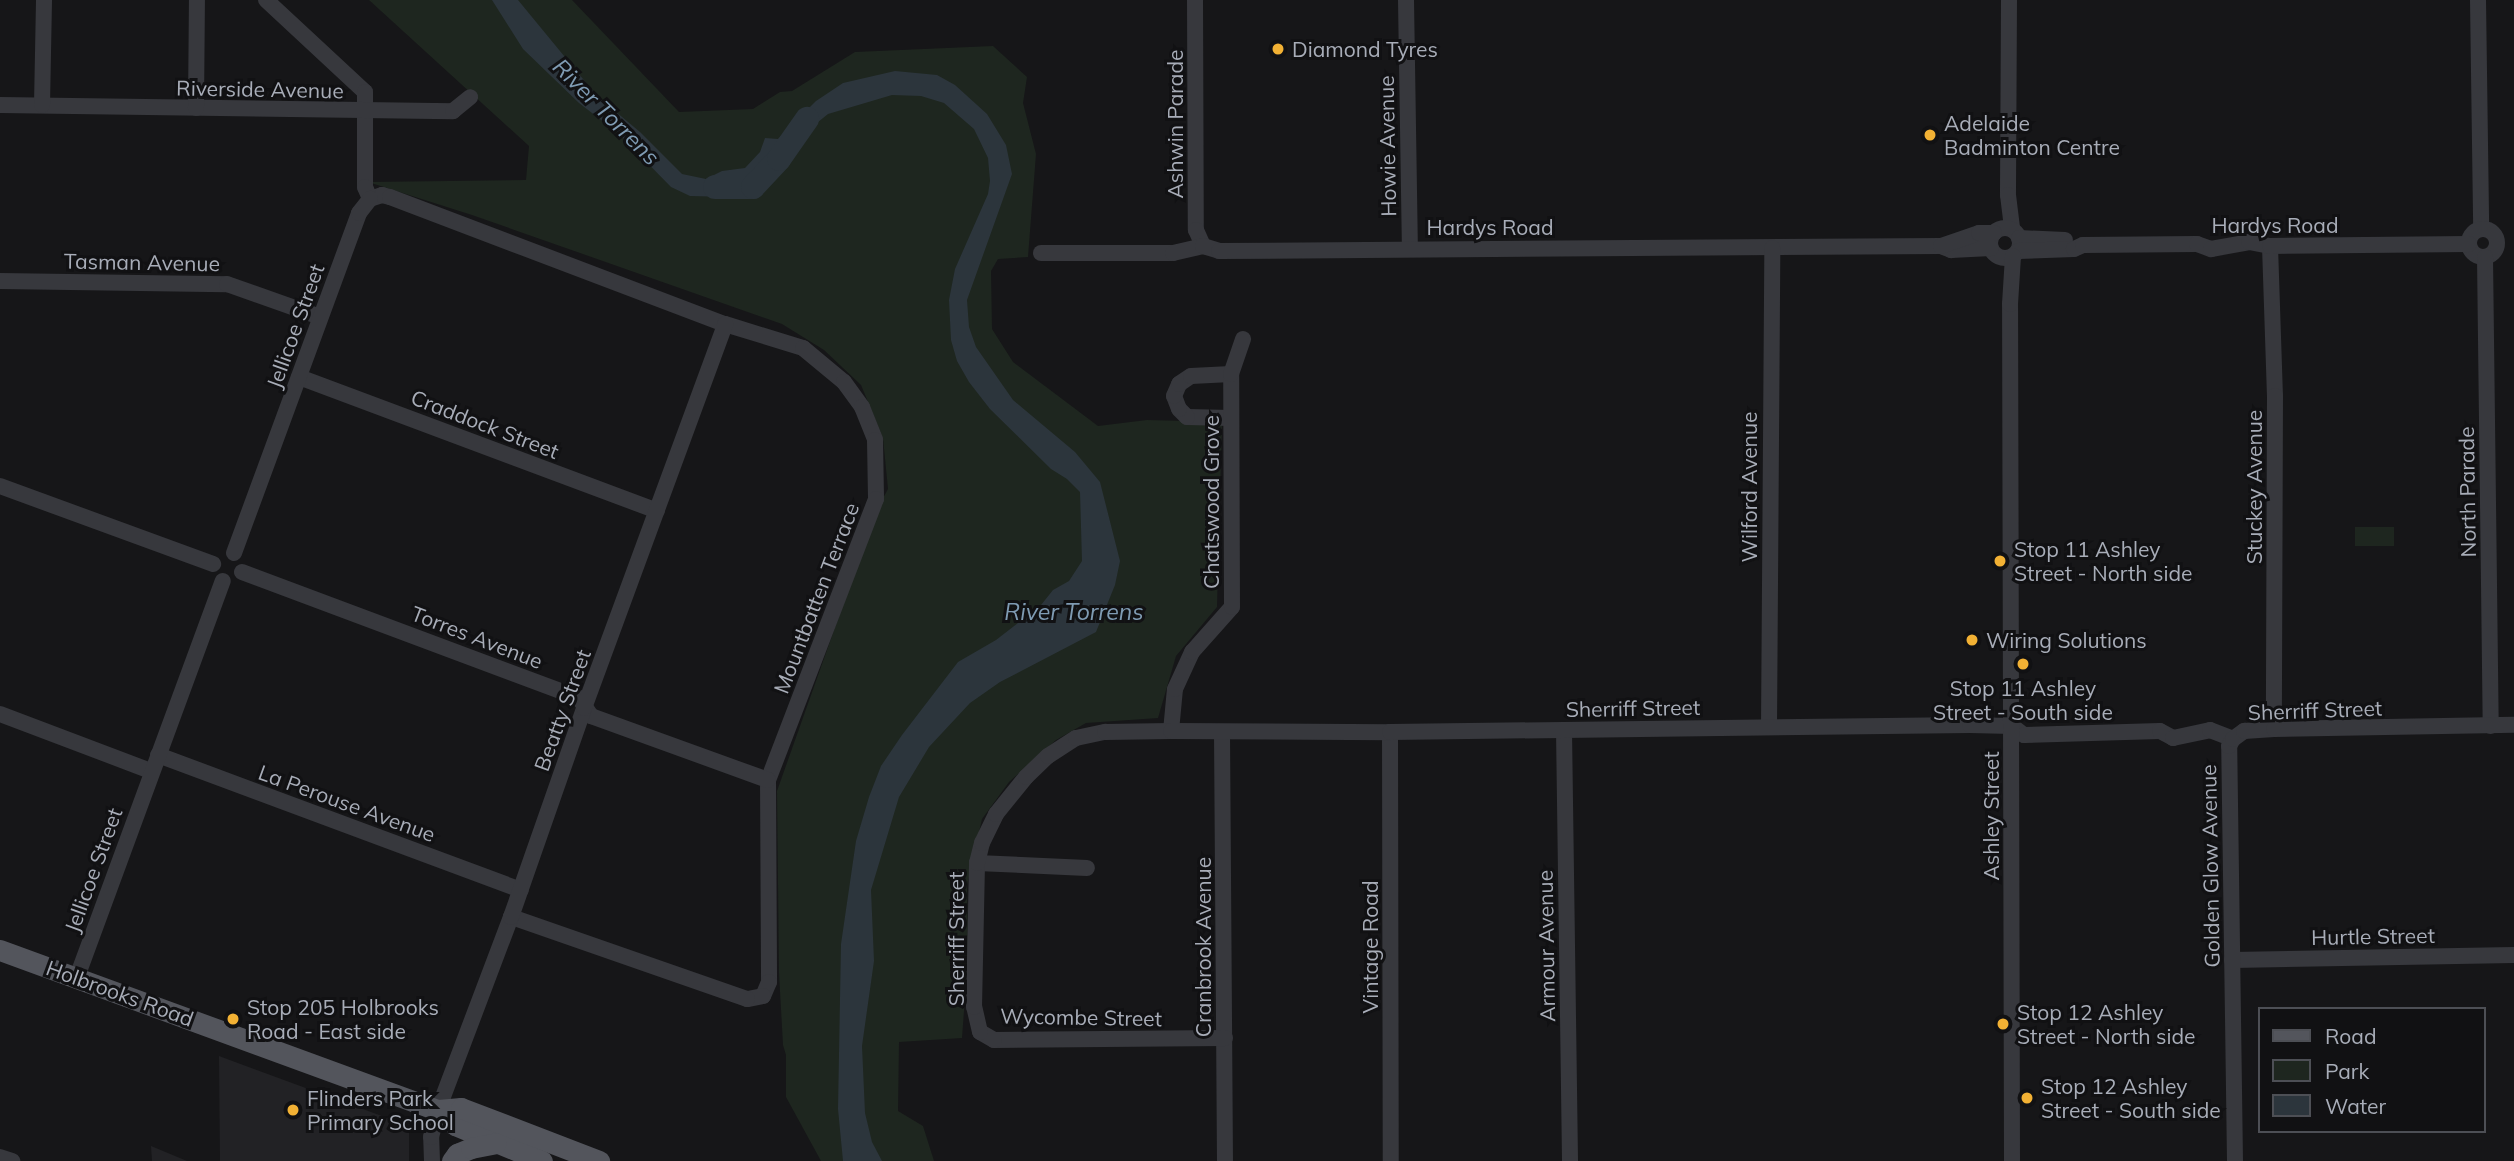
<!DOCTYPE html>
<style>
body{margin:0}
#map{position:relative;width:2514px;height:1161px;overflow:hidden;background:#161618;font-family:Mulish,sans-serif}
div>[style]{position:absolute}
.built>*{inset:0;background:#222225}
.green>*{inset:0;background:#1e261f}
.water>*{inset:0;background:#2c353c}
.river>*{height:24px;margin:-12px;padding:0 12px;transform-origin:12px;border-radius:12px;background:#2c353c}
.minor>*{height:16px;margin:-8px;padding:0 8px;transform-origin:8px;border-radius:8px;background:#37383d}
.minor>.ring{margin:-8px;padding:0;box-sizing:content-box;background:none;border:16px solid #37383d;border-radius:50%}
.major>*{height:21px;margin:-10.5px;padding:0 10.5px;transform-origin:10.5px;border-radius:10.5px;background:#53555c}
.dots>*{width:19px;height:19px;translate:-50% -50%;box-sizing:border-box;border:4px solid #111113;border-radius:50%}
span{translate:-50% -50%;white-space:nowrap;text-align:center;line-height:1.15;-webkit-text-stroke:6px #111113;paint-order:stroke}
.poi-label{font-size:21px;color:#a8adb8}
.left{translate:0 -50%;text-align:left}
.street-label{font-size:21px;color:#a8adb8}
.water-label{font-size:23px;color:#7f9bb3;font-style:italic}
.legend{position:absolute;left:2258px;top:1007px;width:228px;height:126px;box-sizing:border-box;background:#111113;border:2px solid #4d4f55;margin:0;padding:9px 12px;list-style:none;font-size:21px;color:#a8adb8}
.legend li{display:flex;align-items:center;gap:14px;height:35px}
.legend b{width:35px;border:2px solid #4d4f55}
</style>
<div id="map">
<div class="built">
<div style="clip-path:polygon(219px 1056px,409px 1126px,409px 1161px,220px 1161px)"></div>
<div style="clip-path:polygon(151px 1146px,187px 1161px,152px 1161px)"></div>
</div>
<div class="green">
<div style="clip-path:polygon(369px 0,572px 0,679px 112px,753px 109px,780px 92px,792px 91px,855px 52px,993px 46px,1027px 77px,1023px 103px,1036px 154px,1028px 257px,998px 259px,991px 271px,992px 329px,1013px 362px,1098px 426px,1147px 420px,1222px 422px,1217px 607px,1176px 656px,1158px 718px,1086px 723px,1056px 740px,1009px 782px,982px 819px,967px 885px,968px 957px,962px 1038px,899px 1042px,898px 1111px,923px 1126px,934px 1161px,821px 1161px,786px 1097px,786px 1055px,783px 1045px,779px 973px,777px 791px,877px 509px,888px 489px,883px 438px,861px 385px,824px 350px,782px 324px,472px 215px,368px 182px,526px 180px,529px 146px)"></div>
<div style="clip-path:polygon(2355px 527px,2394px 527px,2394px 546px,2355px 546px)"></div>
</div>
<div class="water">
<div style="clip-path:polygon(492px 0,518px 0,597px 96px,640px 132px,682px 174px,706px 179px,722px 171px,745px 168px,760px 152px,765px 138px,778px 139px,816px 101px,843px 83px,895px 71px,937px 75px,955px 85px,987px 114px,1006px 145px,1012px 174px,967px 300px,969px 327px,976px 347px,1013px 400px,1075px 452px,1100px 482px,1120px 561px,1115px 585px,1096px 632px,1000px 682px,970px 703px,929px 747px,899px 797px,871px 890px,874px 961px,862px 1046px,865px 1113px,872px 1142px,882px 1161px,843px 1161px,838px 1109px,841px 944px,856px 841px,869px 797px,881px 766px,902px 735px,958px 662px,996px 640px,1041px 605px,1053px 590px,1069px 581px,1082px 561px,1080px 492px,1067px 479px,1051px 469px,990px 409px,969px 382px,957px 361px,951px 340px,949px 300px,955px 269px,988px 194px,990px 181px,988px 158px,974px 129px,944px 103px,921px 96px,892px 95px,828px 114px,781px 152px,746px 191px,732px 197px,690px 196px,671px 187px,618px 133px,579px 103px,523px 49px)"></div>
</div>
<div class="river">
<div style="left:715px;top:187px;width:38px"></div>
<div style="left:753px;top:187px;width:38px;rotate:-47deg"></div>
<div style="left:779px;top:159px;width:49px;rotate:-55deg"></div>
</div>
<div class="minor">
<div style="left:266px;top:0;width:135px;rotate:42.9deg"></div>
<div style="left:365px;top:92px;width:95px;rotate:90deg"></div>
<div style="left:365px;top:187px;width:13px;rotate:67deg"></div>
<div style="left:1195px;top:0;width:230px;rotate:89.8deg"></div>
<div style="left:1196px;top:230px;width:17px;rotate:66deg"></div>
<div style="left:1406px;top:0;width:249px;rotate:89.1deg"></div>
<div style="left:2009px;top:0;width:195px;rotate:90.3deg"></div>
<div style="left:2008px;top:195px;width:35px;rotate:83deg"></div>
<div style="left:2478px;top:0;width:229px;rotate:89.2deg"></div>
<div style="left:0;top:105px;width:453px;rotate:0.8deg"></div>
<div style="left:453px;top:111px;width:22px;rotate:-39deg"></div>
<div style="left:42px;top:105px;width:105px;rotate:-88.9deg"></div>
<div style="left:196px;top:108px;width:108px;rotate:-89.5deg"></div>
<div style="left:370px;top:199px;width:13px;rotate:-18deg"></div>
<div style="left:382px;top:195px;width:8px;rotate:14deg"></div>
<div style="left:390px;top:197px;width:358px;rotate:20.8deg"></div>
<div style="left:725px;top:324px;width:82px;rotate:17.1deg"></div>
<div style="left:803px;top:348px;width:53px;rotate:39.7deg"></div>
<div style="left:844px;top:382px;width:31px;rotate:54deg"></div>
<div style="left:862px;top:407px;width:35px;rotate:68deg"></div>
<div style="left:875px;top:440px;width:59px;rotate:89deg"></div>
<div style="left:876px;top:499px;width:301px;rotate:111deg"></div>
<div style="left:768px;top:780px;width:202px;rotate:89.7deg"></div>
<div style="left:769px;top:982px;width:15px;rotate:113deg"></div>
<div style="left:763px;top:996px;width:16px;rotate:169deg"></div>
<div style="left:747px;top:999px;width:250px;rotate:-160.8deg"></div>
<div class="ring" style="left:1990px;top:228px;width:14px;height:14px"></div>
<div class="ring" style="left:2469px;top:229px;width:12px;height:12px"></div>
<div style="left:2019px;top:238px;width:46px;rotate:2.5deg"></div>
<div style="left:1941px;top:246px;width:11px;rotate:22deg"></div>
<div style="left:1951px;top:250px;width:40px;rotate:-2.9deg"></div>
<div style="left:2270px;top:246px;width:150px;rotate:88.1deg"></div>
<div style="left:2275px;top:396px;width:333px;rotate:90.2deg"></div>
<div style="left:2018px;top:251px;width:56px;rotate:-2deg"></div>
<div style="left:2074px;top:249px;width:10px;rotate:-24deg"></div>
<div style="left:2083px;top:245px;width:114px;rotate:-0.5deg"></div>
<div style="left:2197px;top:244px;width:15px;rotate:20deg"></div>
<div style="left:2211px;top:249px;width:39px;rotate:-10deg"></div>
<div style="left:2249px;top:242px;width:21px;rotate:11deg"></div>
<div style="left:2270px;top:246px;width:199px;rotate:-0.6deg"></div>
<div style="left:1041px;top:253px;width:132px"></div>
<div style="left:1173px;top:253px;width:31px;rotate:-13deg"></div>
<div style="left:1203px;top:246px;width:17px;rotate:17deg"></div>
<div style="left:1219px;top:251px;width:722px;rotate:-0.4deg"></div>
<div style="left:1941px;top:246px;width:40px;rotate:-18.9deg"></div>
<div style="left:1979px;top:233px;width:15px"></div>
<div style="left:2485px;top:257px;width:469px;rotate:89.3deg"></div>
<div style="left:0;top:281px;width:227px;rotate:0.8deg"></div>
<div style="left:227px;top:284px;width:99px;rotate:19.5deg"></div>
<div style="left:299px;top:377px;width:382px;rotate:20.5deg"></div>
<div style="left:1231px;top:418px;width:44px;rotate:-178.7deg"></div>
<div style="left:1187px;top:417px;width:11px;rotate:-135deg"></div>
<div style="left:1179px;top:409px;width:14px;rotate:-111deg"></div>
<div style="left:1174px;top:396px;width:13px;rotate:-67deg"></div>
<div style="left:1179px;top:384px;width:14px;rotate:-34deg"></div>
<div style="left:1191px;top:376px;width:40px;rotate:-2.9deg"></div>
<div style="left:0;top:486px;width:227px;rotate:20.1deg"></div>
<div style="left:234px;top:553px;width:362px;rotate:-69.8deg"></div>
<div style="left:359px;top:213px;width:18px;rotate:-52deg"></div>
<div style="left:242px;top:572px;width:360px;rotate:20.5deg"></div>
<div style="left:579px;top:698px;width:22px;rotate:56deg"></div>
<div style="left:591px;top:716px;width:188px;rotate:19.9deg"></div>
<div style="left:0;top:714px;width:161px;rotate:20.7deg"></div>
<div style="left:1769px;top:727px;width:479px;rotate:-89.6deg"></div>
<div style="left:1564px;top:730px;width:431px;rotate:89.2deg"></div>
<div style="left:1171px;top:731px;width:42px;rotate:-84.6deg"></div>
<div style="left:1175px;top:689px;width:41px;rotate:-65.3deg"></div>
<div style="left:1192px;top:652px;width:60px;rotate:-48.4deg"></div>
<div style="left:1232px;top:607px;width:233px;rotate:-90.2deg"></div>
<div style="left:1231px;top:374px;width:37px;rotate:-71deg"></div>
<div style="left:1222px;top:732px;width:429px;rotate:89.6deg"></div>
<div style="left:1390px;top:732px;width:429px;rotate:89.9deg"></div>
<div style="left:158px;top:755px;width:387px;rotate:20.4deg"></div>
<div style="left:977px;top:863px;width:110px;rotate:2.6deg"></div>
<div style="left:2232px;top:960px;width:282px;rotate:-1deg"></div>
<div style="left:77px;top:977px;width:422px;rotate:-69.8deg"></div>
<div style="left:1225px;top:1038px;width:231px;rotate:179.5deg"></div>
<div style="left:994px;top:1040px;width:16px;rotate:-150deg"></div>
<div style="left:980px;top:1032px;width:26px;rotate:-103deg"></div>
<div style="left:974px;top:1007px;width:144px;rotate:-88.8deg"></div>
<div style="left:977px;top:863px;width:21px;rotate:-76deg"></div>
<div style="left:982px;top:843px;width:32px;rotate:-64deg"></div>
<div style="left:996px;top:814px;width:48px;rotate:-51deg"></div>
<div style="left:1026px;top:777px;width:30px;rotate:-44deg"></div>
<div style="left:1048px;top:756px;width:33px;rotate:-33deg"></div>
<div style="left:1076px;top:738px;width:30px;rotate:-12deg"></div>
<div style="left:1105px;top:732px;width:66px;rotate:-0.9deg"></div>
<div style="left:1171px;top:731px;width:219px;rotate:0.3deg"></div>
<div style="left:1390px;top:732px;width:580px;rotate:-0.69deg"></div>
<div style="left:1970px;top:725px;width:42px;rotate:1.4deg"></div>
<div style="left:2012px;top:726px;width:15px;rotate:37deg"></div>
<div style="left:2024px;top:735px;width:136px;rotate:-1.7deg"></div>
<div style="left:2160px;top:731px;width:15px;rotate:28deg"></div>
<div style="left:2173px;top:738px;width:38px;rotate:-12deg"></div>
<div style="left:2210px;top:730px;width:25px;rotate:21deg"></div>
<div style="left:0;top:1157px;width:13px;rotate:18deg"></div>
<div style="left:432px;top:1161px;width:24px;rotate:-92deg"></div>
<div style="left:431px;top:1137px;width:28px;rotate:-75deg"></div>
<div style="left:438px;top:1110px;width:206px;rotate:-69.3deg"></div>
<div style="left:511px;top:917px;width:221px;rotate:-70.7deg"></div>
<div style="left:584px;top:708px;width:409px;rotate:-69.8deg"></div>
<div style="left:2012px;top:1161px;width:857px;rotate:-90.13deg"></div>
<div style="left:2010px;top:304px;width:48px;rotate:-86.4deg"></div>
<div style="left:2235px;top:1161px;width:415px;rotate:-90.8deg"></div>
<div style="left:2229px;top:746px;width:8px;rotate:-60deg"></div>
<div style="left:2233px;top:739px;width:14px;rotate:-36deg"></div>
<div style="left:2244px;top:731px;width:30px;rotate:-4deg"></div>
<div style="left:2274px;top:729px;width:240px;rotate:-1deg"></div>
</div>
<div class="major">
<div style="left:0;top:950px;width:466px;rotate:20.1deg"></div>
<div style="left:438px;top:1110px;width:23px;rotate:41deg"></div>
<div style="left:455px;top:1125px;width:94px;rotate:22.5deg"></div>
<div style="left:438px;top:1110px;width:23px;rotate:-5deg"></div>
<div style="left:461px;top:1108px;width:148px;rotate:21deg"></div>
<div style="left:452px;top:1161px;width:9px;rotate:-54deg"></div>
<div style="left:457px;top:1154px;width:15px;rotate:-23deg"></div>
<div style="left:471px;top:1148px;width:25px;rotate:-11deg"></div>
</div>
<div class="dots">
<div style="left:1278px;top:49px;background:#f2b134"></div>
<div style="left:1930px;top:135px;background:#f2b134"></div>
<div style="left:2000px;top:561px;background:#f2b134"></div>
<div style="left:1972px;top:640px;background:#f2b134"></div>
<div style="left:2023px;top:664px;background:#f2b134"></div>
<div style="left:233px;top:1019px;background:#f2b134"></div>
<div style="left:2003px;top:1024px;background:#f2b134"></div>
<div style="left:2027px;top:1098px;background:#f2b134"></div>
<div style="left:293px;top:1110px;background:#f2b134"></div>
</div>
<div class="poi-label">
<span class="left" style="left:1292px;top:49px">Diamond Tyres</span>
<span class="left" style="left:1944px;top:135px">Adelaide<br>Badminton Centre</span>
<span class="left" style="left:2014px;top:561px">Stop 11 Ashley<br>Street - North side</span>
<span class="left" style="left:1986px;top:640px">Wiring Solutions</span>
<span style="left:2023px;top:700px">Stop 11 Ashley<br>Street - South side</span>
<span class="left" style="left:247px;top:1019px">Stop 205 Holbrooks<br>Road - East side</span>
<span class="left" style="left:2017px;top:1024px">Stop 12 Ashley<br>Street - North side</span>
<span class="left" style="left:2041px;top:1098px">Stop 12 Ashley<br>Street - South side</span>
<span class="left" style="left:307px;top:1110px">Flinders Park<br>Primary School</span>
</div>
<div class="street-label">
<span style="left:260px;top:89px;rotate:1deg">Riverside Avenue</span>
<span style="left:1175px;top:124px;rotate:-90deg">Ashwin Parade</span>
<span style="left:1387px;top:146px;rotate:-91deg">Howie Avenue</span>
<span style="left:2275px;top:225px">Hardys Road</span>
<span style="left:1490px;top:227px">Hardys Road</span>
<span style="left:142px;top:262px;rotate:1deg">Tasman Avenue</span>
<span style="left:295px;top:326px;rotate:-70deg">Jellicoe Street</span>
<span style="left:485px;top:424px;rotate:21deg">Craddock Street</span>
<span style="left:1749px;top:487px;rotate:-90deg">Wilford Avenue</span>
<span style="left:2254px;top:487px;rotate:-90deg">Stuckey Avenue</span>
<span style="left:2467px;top:492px;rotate:-91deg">North Parade</span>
<span style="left:1211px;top:502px;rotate:-90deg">Chatswood Grove</span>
<span style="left:816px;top:598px;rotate:-69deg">Mountbatten Terrace</span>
<span style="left:477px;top:637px;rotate:21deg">Torres Avenue</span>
<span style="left:1633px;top:708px;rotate:-1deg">Sherriff Street</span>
<span style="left:562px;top:710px;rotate:-70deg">Beatty Street</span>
<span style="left:2315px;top:710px;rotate:-2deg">Sherriff Street</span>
<span style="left:347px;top:803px;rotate:20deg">La Perouse Avenue</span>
<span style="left:1991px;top:816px;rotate:-90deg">Ashley Street</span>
<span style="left:2210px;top:866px;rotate:-91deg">Golden Glow Avenue</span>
<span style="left:93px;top:870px;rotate:-70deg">Jellicoe Street</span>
<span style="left:2373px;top:936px;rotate:-1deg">Hurtle Street</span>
<span style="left:956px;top:939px;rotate:-90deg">Sherriff Street</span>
<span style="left:1546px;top:946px;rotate:-91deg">Armour Avenue</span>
<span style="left:1203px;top:947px;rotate:-90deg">Cranbrook Avenue</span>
<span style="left:1370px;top:947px;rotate:-90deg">Vintage Road</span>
<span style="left:120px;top:993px;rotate:20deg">Holbrooks Road</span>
<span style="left:1081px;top:1017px;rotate:1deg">Wycombe Street</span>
</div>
<div class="water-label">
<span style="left:606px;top:112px;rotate:45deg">River Torrens</span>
<span style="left:1074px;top:612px">River Torrens</span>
</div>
<ul class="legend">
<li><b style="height:9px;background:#53555c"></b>Road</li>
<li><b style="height:19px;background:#1e261f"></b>Park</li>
<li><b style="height:19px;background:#2c353c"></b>Water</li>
</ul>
</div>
